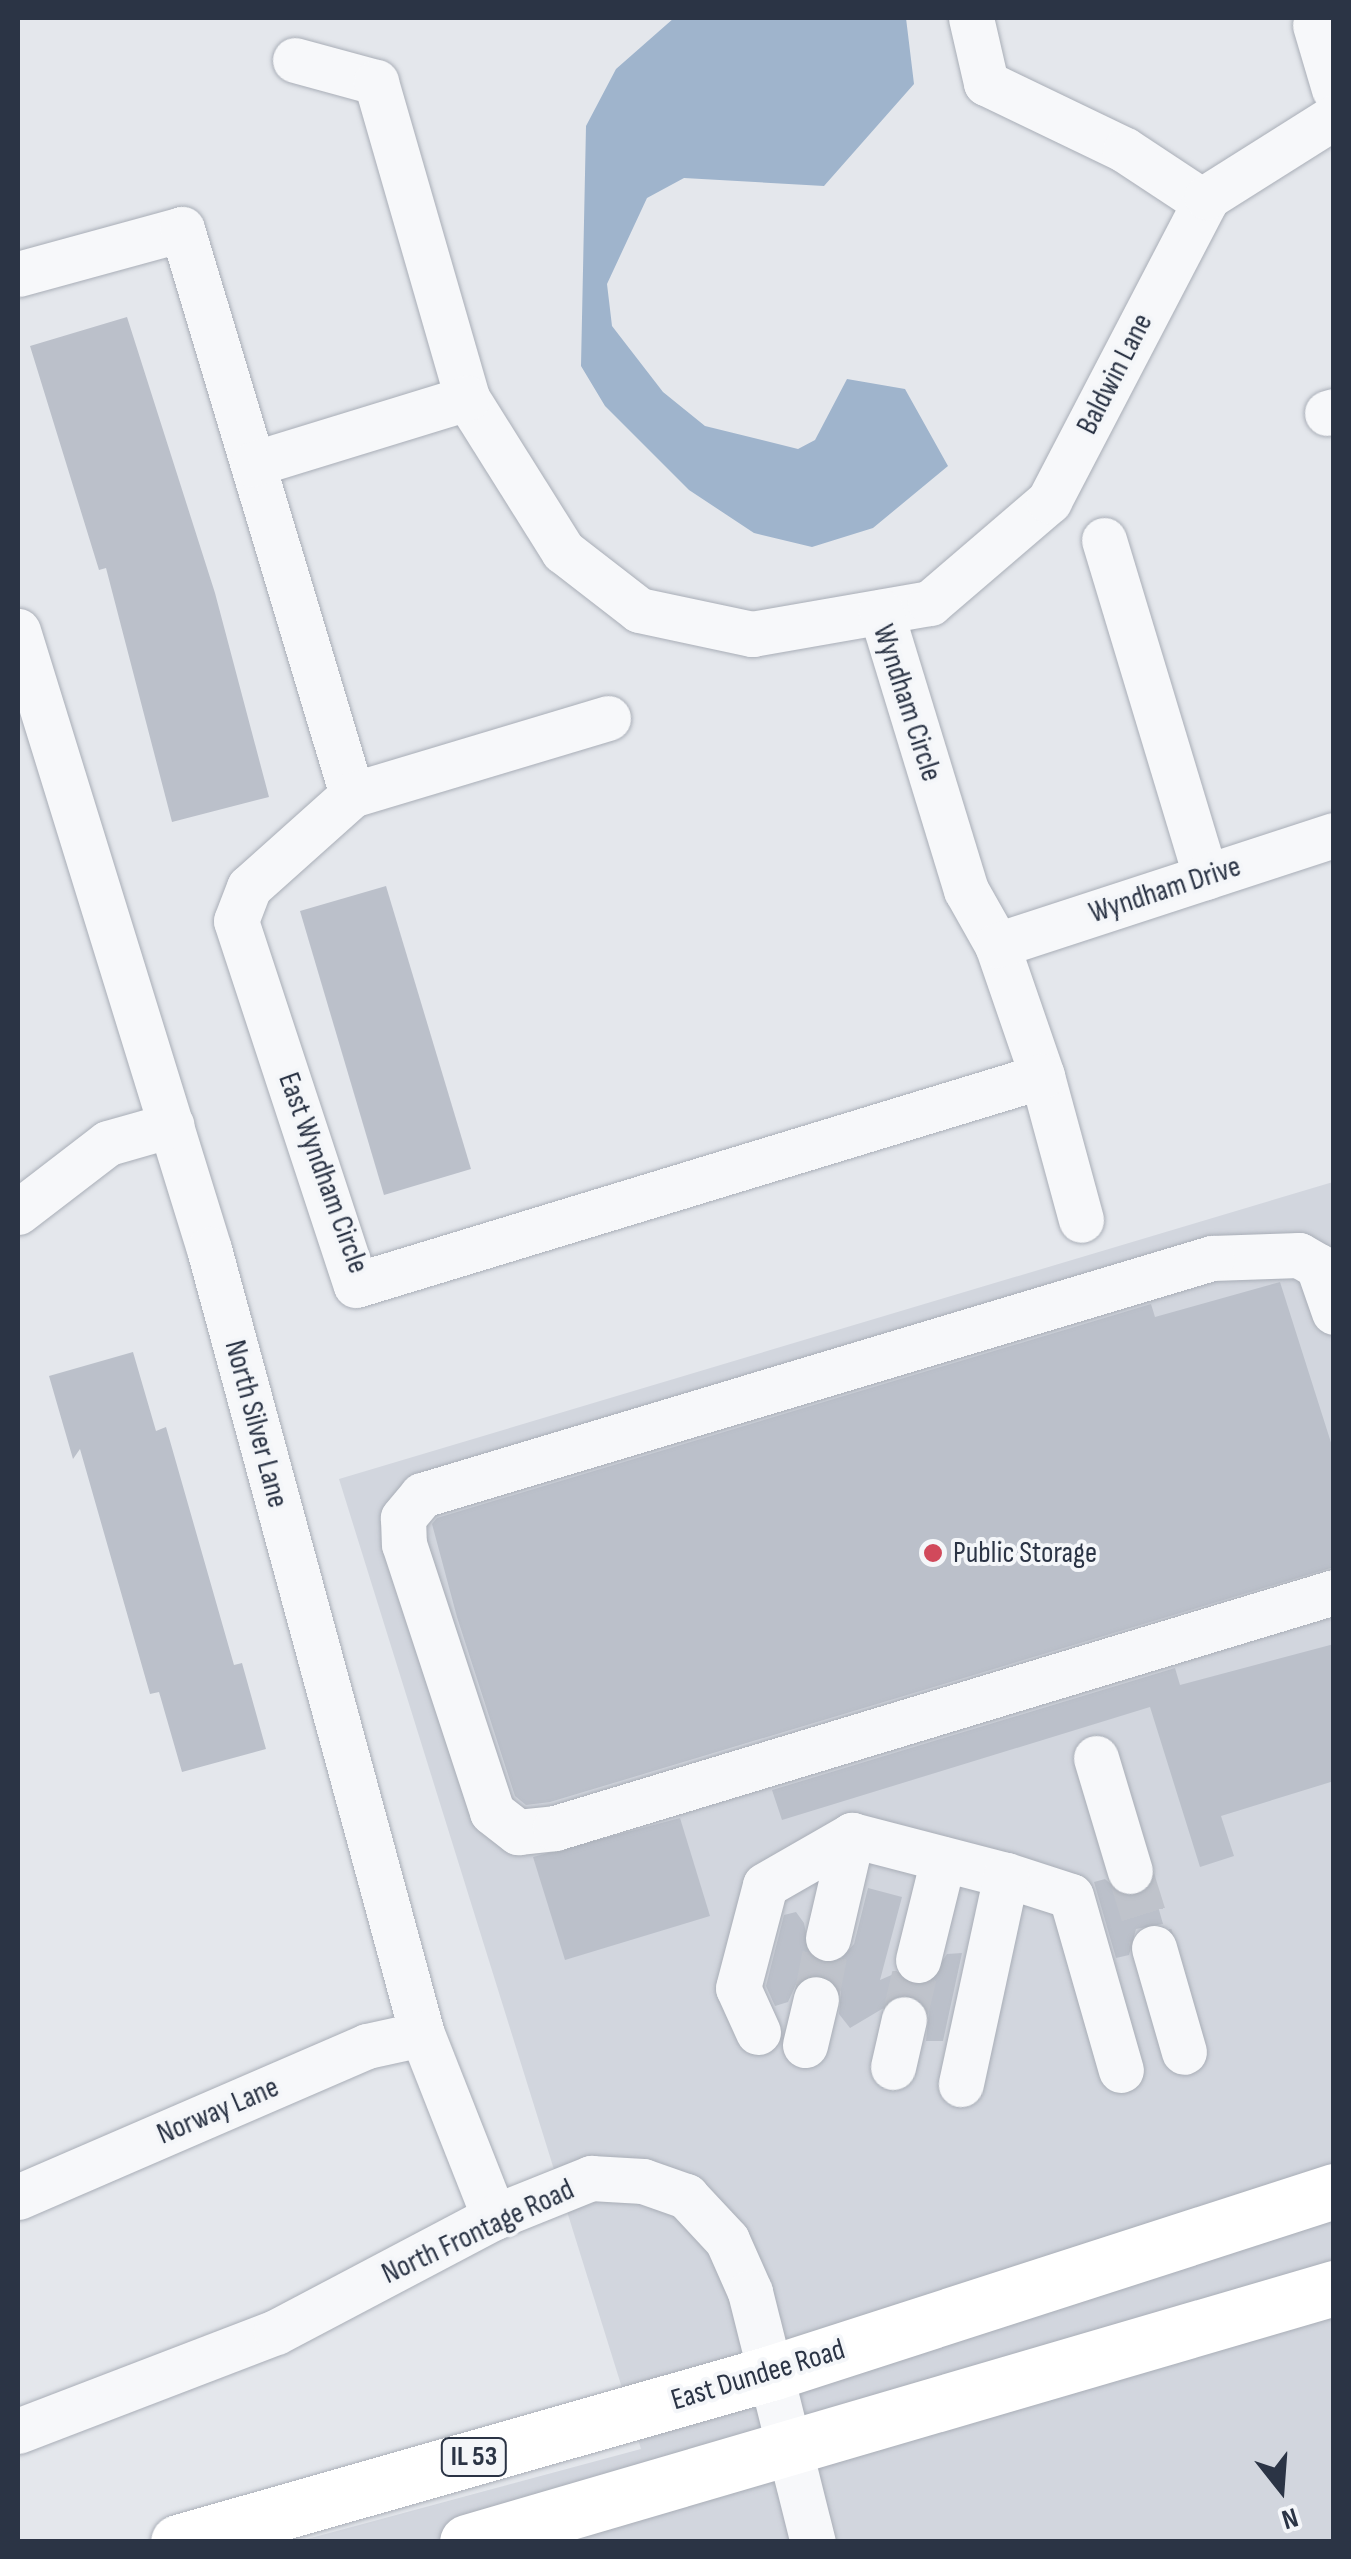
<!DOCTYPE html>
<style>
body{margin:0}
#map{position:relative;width:1351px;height:2559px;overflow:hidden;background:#e4e7ec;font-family:"Sofia Sans Condensed",sans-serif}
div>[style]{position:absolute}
.built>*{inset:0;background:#d2d6de}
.water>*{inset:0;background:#9fb4cc}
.building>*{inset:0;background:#bbc0ca}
.minor-tunnel>*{height:45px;margin-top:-22.5px;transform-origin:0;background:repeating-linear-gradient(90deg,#bfc3cb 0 45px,transparent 0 67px)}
.roads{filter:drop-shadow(0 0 2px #a9aeb7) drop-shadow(0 0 2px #a9aeb7)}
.minor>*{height:45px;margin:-22.5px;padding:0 22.5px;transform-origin:22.5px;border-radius:22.5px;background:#f7f8fa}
.major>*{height:55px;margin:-27.5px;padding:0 27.5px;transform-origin:27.5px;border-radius:27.5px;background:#fff}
.dots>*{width:28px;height:28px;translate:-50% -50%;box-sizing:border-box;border:5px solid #f4f6f9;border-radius:50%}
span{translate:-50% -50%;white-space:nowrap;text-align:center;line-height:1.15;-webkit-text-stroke:8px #f4f6f9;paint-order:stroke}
.shield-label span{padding:2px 8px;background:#f4f6f9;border:2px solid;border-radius:8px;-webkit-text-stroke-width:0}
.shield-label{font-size:28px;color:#2b3445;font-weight:700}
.street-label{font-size:30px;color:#2b3445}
.poi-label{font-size:30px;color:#2b3445}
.left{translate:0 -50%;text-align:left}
.frame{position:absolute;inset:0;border:20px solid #2b3445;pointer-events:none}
.north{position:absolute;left:1231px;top:2439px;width:100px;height:100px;-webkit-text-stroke:8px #f4f6f9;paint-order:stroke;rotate:163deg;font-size:28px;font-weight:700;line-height:40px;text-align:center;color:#2b3445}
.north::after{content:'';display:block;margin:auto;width:35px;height:45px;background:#2b3445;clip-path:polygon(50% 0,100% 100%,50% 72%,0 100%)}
</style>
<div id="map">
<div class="built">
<div style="clip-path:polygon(1333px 1182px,1333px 2541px,296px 2542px,641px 2449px,339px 1479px)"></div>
</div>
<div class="water">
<div style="clip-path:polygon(674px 18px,906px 18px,914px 84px,824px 186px,684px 178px,647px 198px,607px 284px,612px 326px,663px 392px,705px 426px,798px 449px,815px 440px,847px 379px,905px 389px,948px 466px,873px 528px,812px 547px,754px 533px,689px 490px,605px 406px,581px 366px,586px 126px,616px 69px)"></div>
</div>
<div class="building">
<div style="clip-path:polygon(127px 317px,215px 593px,269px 797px,172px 822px,106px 568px,99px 570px,30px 346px)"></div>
<div style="clip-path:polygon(386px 886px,471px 1169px,384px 1195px,300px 911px)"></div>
<div style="clip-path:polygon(1280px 1282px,1334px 1452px,1334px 1567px,550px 1802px,526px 1805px,515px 1796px,457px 1617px,432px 1524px,437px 1518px,1151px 1304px,1155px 1317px)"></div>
<div style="clip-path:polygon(133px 1352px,156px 1431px,166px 1427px,234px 1665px,242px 1663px,266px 1749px,182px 1772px,159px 1692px,150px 1694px,80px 1449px,73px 1459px,49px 1376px)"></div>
<div style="clip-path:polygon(1334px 1644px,1334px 1781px,1221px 1816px,1234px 1856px,1200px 1867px,1150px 1707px,782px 1820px,772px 1790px,1175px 1668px,1180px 1685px)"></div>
<div style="clip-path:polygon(680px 1818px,710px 1916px,565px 1960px,533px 1857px)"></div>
<div style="clip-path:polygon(1105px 1879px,1125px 1897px,1152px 1885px,1163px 1924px,1136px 1929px,1129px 1955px,1116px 1958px,1094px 1882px)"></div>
<div style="clip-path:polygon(868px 1888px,902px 1897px,880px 1980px,896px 1973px,926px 1985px,947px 1954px,962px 1953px,943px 2041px,926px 2041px,929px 2010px,909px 1993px,850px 2028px,839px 2014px,841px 1991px,821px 1973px,798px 1980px,788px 2002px,775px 2006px,766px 1986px,784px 1915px,796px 1912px,804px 1923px,811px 1958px,837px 1963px,854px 1944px)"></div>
</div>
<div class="minor-tunnel">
<div style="left:1130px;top:1871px;width:81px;rotate:72.7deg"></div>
<div style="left:816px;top:1999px;width:62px;rotate:-78.9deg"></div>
<div style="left:904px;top:2019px;width:61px;rotate:-76.7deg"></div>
</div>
<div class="roads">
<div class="minor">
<div style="left:971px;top:18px;width:67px;rotate:77deg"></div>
<div style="left:986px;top:83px;width:154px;rotate:25.7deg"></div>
<div style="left:1125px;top:150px;width:95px;rotate:33.4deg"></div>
<div style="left:1315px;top:25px;width:67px;rotate:73.5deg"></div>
<div style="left:295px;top:60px;width:84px;rotate:15.2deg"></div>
<div style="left:376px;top:82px;width:329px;rotate:73.9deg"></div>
<div style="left:467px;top:398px;width:181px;rotate:57.9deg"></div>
<div style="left:563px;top:551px;width:96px;rotate:37.8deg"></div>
<div style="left:639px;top:610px;width:116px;rotate:12deg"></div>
<div style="left:752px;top:634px;width:181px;rotate:-9.9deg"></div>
<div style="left:930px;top:603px;width:157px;rotate:-40.6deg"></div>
<div style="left:1049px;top:501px;width:343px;rotate:-62.5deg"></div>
<div style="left:1207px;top:197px;width:150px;rotate:-32.2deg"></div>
<div style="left:18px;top:274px;width:170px;rotate:-15.3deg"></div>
<div style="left:182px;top:229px;width:591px;rotate:73.28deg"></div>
<div style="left:1327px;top:413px;width:7px;rotate:-16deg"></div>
<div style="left:253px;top:464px;width:224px;rotate:-17.1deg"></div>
<div style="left:1104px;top:540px;width:352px;rotate:73.2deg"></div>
<div style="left:881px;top:612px;width:291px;rotate:73deg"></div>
<div style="left:966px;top:890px;width:63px;rotate:60.6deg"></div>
<div style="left:997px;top:945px;width:139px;rotate:71deg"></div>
<div style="left:1042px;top:1076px;width:149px;rotate:74.8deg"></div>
<div style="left:18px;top:631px;width:647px;rotate:72.83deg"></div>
<div style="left:209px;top:1249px;width:813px;rotate:74.82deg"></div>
<div style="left:422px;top:2034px;width:197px;rotate:68.5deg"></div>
<div style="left:608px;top:718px;width:267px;rotate:163.3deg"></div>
<div style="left:352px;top:795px;width:138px;rotate:138.2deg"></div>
<div style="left:249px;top:887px;width:36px;rotate:111deg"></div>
<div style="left:236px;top:921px;width:383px;rotate:71.8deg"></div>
<div style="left:356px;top:1285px;width:717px;rotate:-16.94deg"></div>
<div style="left:997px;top:945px;width:354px;rotate:-18.1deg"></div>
<div style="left:18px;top:1212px;width:113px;rotate:-37.5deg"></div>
<div style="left:108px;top:1143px;width:66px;rotate:-15.9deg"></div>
<div style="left:1334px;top:1312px;width:49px;rotate:-109.2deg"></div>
<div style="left:1318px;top:1266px;width:22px;rotate:-150deg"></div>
<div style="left:1299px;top:1255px;width:87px;rotate:178deg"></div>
<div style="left:1212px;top:1258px;width:825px;rotate:163.3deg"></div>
<div style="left:422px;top:1495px;width:30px;rotate:130deg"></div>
<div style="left:403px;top:1518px;width:26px;rotate:88deg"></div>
<div style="left:404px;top:1544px;width:282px;rotate:71.8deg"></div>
<div style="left:492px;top:1812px;width:33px;rotate:38deg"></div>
<div style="left:518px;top:1832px;width:37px;rotate:-6deg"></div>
<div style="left:555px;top:1828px;width:814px;rotate:-16.85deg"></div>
<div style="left:1096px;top:1758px;width:118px;rotate:73.3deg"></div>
<div style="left:1006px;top:1875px;width:68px;rotate:17.9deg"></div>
<div style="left:1071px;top:1896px;width:181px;rotate:74deg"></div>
<div style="left:828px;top:1938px;width:106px;rotate:-76.9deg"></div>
<div style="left:1154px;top:1948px;width:108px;rotate:73.9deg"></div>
<div style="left:918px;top:1960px;width:104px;rotate:-76.1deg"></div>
<div style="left:758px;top:2032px;width:48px;rotate:-114.4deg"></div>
<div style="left:738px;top:1988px;width:106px;rotate:-75.3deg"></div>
<div style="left:765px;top:1885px;width:100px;rotate:-29.9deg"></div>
<div style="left:852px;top:1835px;width:159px;rotate:14.6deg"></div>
<div style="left:1006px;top:1875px;width:214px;rotate:102.2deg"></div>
<div style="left:805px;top:2045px;width:47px;rotate:-76.6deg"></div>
<div style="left:893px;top:2067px;width:49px;rotate:-77.1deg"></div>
<div style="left:18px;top:2197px;width:380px;rotate:-23.4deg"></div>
<div style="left:367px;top:2046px;width:56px;rotate:-12.3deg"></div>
<div style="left:18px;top:2431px;width:276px;rotate:-21deg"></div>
<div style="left:276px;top:2332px;width:246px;rotate:-27.8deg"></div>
<div style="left:494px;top:2217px;width:105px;rotate:-21.9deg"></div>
<div style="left:591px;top:2178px;width:52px;rotate:3.3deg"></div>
<div style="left:643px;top:2181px;width:46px;rotate:19.2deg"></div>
<div style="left:686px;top:2196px;width:60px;rotate:47deg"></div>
<div style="left:727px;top:2240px;width:57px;rotate:66.1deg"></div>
<div style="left:750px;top:2292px;width:258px;rotate:75.9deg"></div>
</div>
<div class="major">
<div style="left:178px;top:2542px;width:617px;rotate:-15.91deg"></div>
<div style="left:771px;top:2373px;width:592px;rotate:-17.91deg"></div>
<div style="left:467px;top:2542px;width:903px;rotate:-16.33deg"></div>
</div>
</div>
<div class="dots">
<div style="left:933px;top:1553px;background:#d1495b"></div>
</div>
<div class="shield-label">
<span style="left:474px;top:2457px">IL 53</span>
</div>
<div class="street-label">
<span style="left:1115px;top:374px;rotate:-63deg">Baldwin Lane</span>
<span style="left:907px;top:703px;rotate:72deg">Wyndham Circle</span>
<span style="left:1165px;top:890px;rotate:-18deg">Wyndham Drive</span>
<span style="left:323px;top:1173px;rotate:70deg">East Wyndham Circle</span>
<span style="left:256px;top:1424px;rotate:75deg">North Silver Lane</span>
<span style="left:218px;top:2111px;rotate:-23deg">Norway Lane</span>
<span style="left:478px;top:2232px;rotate:-25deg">North Frontage Road</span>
<span style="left:758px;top:2375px;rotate:-17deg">East Dundee Road</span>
</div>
<div class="poi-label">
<span class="left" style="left:953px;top:1553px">Public Storage</span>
</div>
<div class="frame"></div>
<div class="north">N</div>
</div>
